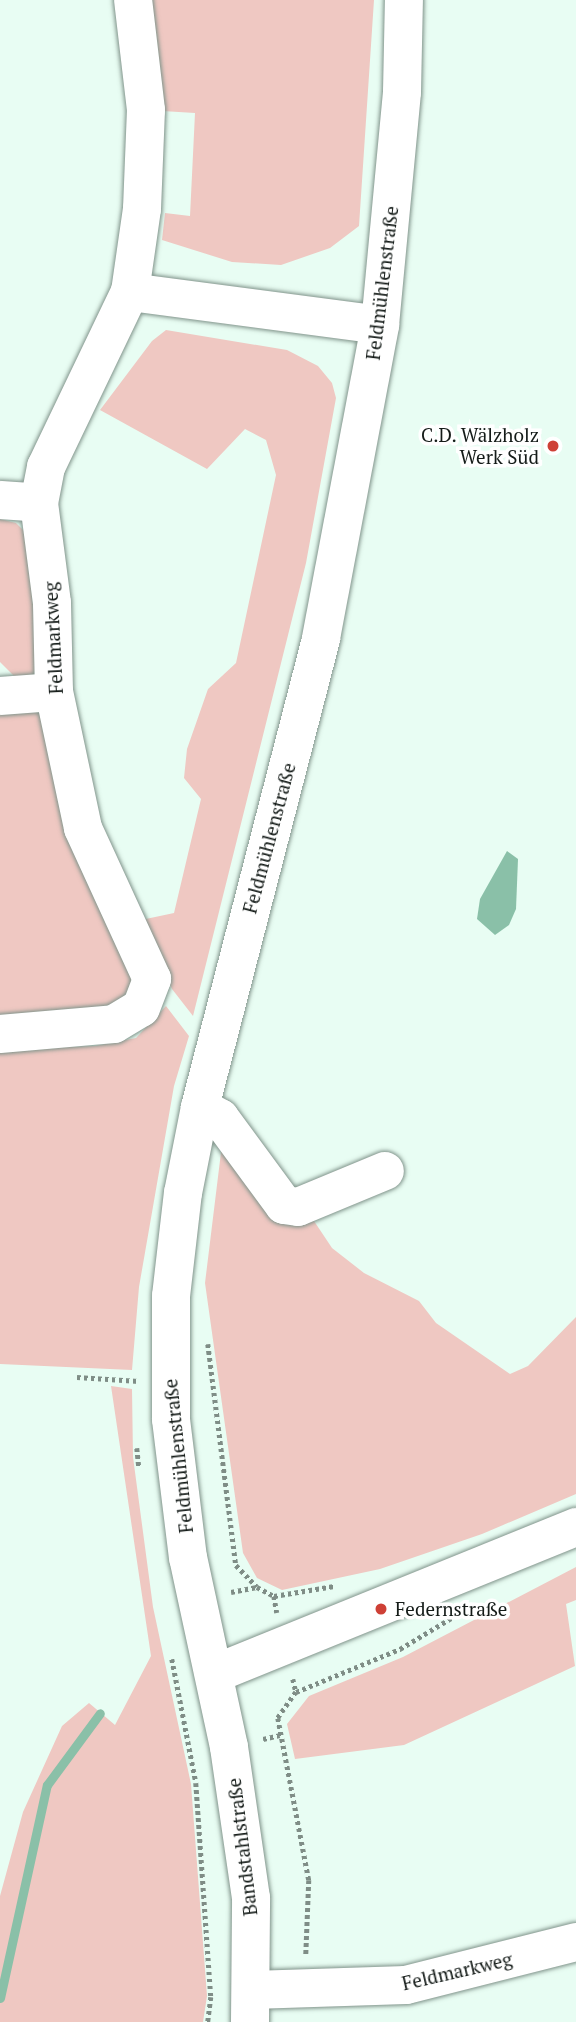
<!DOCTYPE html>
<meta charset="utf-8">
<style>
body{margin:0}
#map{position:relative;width:576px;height:2022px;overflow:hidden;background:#e8fdf3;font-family:"PT Serif",serif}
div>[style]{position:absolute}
.green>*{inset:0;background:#efc8c2}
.water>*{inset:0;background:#8ac0a8}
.stream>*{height:9px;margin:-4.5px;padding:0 4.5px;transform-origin:4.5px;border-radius:4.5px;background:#8ac0a8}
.path>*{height:4.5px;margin-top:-2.25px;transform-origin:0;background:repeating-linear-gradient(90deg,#7f8d86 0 3.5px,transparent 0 7px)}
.roads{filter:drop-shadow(0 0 2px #81948b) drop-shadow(0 0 2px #81948b)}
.minor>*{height:38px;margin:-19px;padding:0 19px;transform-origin:19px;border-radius:19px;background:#fff}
.dots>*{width:19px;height:19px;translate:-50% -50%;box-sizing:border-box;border:4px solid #fff;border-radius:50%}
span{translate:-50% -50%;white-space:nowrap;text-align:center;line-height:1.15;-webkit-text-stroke:7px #fff;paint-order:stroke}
.street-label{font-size:19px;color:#141b18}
.poi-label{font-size:19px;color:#141b18}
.right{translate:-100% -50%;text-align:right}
.left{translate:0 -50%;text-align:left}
</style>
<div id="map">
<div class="green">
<div style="clip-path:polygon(133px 0,374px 0,359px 226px,330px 248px,281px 265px,232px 262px,162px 240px,165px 213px,190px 216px,195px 113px,146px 110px)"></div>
<div style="clip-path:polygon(166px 330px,287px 350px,318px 366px,332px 383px,336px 398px,306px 563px,193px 1016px,172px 989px,141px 920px,174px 913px,201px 799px,184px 778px,187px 749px,208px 689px,236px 663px,276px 475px,266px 440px,245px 429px,207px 469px,100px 410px,152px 341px)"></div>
<div style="clip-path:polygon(0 519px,16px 523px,27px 534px,38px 663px,34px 675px,18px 680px,0 662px)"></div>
<div style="clip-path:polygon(0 702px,44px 707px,137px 978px,121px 1004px,0 1020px)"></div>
<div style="clip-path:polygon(166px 1006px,189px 1036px,174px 1086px,139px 1287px,132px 1370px,0 1364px,0 1049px,95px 1046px,136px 1038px)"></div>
<div style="clip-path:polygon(223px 1136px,308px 1212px,332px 1248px,364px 1273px,419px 1301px,436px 1323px,510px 1374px,528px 1366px,576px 1317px,576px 1494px,482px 1534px,380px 1569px,282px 1590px,257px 1578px,243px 1553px,205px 1283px)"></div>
<div style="clip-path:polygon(111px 1386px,132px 1389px,133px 1457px,153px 1607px,191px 1784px,207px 1996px,203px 2022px,0 2022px,0 1896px,23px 1812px,62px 1726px,89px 1703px,115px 1725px,151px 1656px)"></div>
<div style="clip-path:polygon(576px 1567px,576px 1600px,566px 1604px,575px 1666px,404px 1745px,295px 1759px,287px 1724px,309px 1696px,403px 1657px)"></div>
</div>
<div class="water">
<div style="clip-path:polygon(507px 851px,518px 859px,516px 909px,509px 925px,495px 935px,477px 919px,480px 899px)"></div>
</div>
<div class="stream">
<div style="left:0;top:1998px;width:218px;rotate:-77.6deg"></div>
<div style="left:47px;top:1785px;width:89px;rotate:-53.6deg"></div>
</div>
<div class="path">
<div style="left:208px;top:1344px;width:223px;rotate:82.8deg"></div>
<div style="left:236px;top:1565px;width:30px;rotate:46deg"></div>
<div style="left:257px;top:1587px;width:19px;rotate:28deg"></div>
<div style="left:274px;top:1596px;width:17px;rotate:80deg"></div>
<div style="left:77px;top:1377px;width:62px;rotate:3.7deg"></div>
<div style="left:137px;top:1448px;width:19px;rotate:84deg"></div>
<div style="left:231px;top:1592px;width:25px;rotate:-11deg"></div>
<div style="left:274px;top:1596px;width:61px;rotate:-9.5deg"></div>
<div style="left:172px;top:1659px;width:126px;rotate:79deg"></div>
<div style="left:196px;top:1783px;width:215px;rotate:86deg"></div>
<div style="left:211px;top:1997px;width:25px;rotate:97deg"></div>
<div style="left:293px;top:1679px;width:13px;rotate:77deg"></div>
<div style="left:296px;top:1692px;width:32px;rotate:125deg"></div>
<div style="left:278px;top:1718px;width:165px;rotate:79.2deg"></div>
<div style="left:309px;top:1880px;width:75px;rotate:92.3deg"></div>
<div style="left:296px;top:1692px;width:113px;rotate:-22.5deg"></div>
<div style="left:400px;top:1649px;width:62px;rotate:-31.1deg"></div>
<div style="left:263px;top:1739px;width:17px;rotate:-13deg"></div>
</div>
<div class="roads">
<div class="minor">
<div style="left:130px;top:292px;width:252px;rotate:7.5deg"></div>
<div style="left:0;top:500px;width:39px;rotate:4deg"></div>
<div style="left:0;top:696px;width:54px;rotate:-4.2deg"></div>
<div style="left:0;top:1034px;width:114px;rotate:-5deg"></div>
<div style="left:114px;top:1024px;width:31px;rotate:-31deg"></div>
<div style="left:141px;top:1008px;width:31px;rotate:-69deg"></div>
<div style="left:152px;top:979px;width:166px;rotate:-114.6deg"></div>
<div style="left:83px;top:828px;width:139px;rotate:-102deg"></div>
<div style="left:54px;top:692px;width:89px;rotate:-91.3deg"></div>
<div style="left:52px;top:603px;width:101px;rotate:-97.4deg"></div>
<div style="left:39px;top:503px;width:37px;rotate:-79deg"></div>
<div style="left:46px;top:467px;width:194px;rotate:-64.4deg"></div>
<div style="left:130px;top:292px;width:84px;rotate:-81.8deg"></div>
<div style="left:142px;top:209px;width:99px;rotate:-87.7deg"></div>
<div style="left:146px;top:110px;width:111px;rotate:-96.7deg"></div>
<div style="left:200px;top:1107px;width:23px;rotate:29deg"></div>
<div style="left:220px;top:1118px;width:108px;rotate:53.7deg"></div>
<div style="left:284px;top:1205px;width:14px;rotate:8deg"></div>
<div style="left:298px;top:1207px;width:94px;rotate:-22.5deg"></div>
<div style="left:214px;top:1674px;width:391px;rotate:-22.1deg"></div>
<div style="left:252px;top:1990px;width:154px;rotate:-1.9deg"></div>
<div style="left:406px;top:1985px;width:175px;rotate:-14.2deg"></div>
<div style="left:250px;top:2022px;width:124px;rotate:-89.5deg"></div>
<div style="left:251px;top:1898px;width:153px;rotate:-98.3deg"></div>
<div style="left:229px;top:1747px;width:193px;rotate:-102.2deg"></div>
<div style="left:188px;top:1558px;width:140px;rotate:-97deg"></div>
<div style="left:171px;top:1419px;width:123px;rotate:-90deg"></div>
<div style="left:171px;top:1296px;width:104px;rotate:-83.4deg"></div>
<div style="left:183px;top:1193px;width:88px;rotate:-78.8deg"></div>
<div style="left:200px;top:1107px;width:484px;rotate:-75.5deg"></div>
<div style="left:321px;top:638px;width:319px;rotate:-79.3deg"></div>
<div style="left:380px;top:325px;width:234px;rotate:-84.6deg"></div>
<div style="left:402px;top:92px;width:92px;rotate:-88.8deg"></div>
</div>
</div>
<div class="dots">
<div style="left:553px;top:446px;background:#ce4036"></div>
<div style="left:381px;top:1609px;background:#ce4036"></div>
</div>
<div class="street-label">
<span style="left:382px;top:283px;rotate:-83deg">Feldmühlenstraße</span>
<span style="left:53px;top:638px;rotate:-93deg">Feldmarkweg</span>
<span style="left:269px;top:838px;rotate:-75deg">Feldmühlenstraße</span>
<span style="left:178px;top:1456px;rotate:-96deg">Feldmühlenstraße</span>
<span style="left:242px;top:1847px;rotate:-97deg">Bandstahlstraße</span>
<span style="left:457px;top:1971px;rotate:-13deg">Feldmarkweg</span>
</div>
<div class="poi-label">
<span class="right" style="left:539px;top:446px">C.D. Wälzholz<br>Werk Süd</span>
<span class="left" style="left:395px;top:1609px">Federnstraße</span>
</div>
</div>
